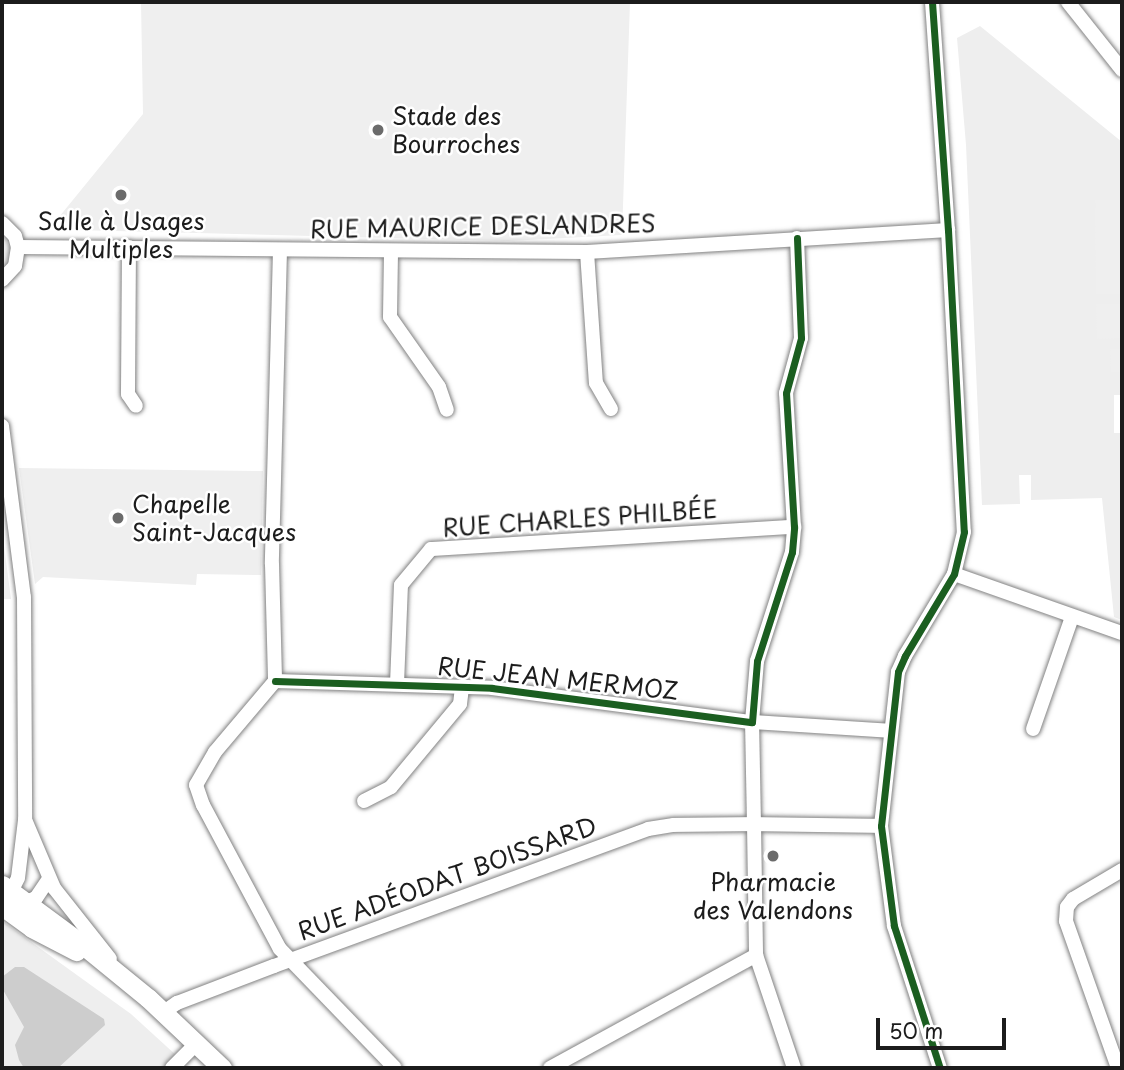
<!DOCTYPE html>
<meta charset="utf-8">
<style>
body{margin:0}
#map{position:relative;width:1124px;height:1070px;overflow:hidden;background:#fff;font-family:"Playpen Sans",sans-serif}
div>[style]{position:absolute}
.built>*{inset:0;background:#eee}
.green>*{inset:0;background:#efefef}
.water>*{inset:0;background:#cdcdcd}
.roads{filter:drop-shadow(0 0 2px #828282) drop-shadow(0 0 2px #828282)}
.minor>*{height:14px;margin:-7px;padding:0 7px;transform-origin:7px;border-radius:7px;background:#fff}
.secondary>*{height:19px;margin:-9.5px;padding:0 9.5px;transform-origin:9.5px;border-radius:9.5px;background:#fff}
.cycleway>*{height:7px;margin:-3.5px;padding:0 3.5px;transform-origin:3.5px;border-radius:3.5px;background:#1b5e20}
.dots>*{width:19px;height:19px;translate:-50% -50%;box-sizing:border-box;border:4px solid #fff;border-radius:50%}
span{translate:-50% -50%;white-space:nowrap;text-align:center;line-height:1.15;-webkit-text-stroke:5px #fff;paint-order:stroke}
.poi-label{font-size:24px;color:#1c1c1c}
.left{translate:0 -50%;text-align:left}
.street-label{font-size:24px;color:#1c1c1c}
.frame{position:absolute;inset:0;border:4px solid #1c1c1c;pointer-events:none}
.scale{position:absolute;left:876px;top:1018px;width:130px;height:32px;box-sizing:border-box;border:4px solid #1c1c1c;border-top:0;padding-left:9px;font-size:21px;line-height:24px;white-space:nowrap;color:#1c1c1c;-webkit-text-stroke:5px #fff;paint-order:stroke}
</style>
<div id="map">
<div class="built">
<div style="clip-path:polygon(980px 26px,1122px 142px,1122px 395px,1114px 395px,1114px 433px,1122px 433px,1122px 620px,1114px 617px,1102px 498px,1031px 500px,1031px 475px,1019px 475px,1020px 504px,982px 505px,966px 145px,957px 38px)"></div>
<div style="clip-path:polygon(2px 921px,131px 1014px,177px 1056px,165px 1068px,2px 1068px)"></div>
</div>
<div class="green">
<div style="clip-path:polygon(141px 2px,630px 2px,622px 235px,508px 241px,76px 230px,59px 217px,143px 114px)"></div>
<div style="clip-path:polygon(1095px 200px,1122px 200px,1122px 294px,1096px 294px)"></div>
<div style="clip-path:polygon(2px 233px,10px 248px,10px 256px,2px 269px)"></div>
<div style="clip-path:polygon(1096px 304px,1122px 304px,1122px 338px,1097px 339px)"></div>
<div style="clip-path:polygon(1110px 349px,1122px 349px,1122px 372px,1111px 372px)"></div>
<div style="clip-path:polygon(19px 468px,263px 471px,261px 575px,197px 574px,196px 585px,43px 577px,35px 584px)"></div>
<div style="clip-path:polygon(2px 531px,11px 599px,2px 599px)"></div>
</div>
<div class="water">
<div style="clip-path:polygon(15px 967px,24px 967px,104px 1019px,105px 1025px,58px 1068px,24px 1068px,19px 1060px,15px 1045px,24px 1027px,2px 988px,2px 977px)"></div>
</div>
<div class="roads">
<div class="minor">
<div style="left:932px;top:2px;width:229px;rotate:86deg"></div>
<div style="left:948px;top:230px;width:302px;rotate:87deg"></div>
<div style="left:964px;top:532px;width:43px;rotate:103.4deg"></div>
<div style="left:954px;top:574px;width:96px;rotate:120.9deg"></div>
<div style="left:905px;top:656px;width:17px;rotate:114deg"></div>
<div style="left:898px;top:672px;width:155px;rotate:96.3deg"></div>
<div style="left:881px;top:826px;width:101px;rotate:82.6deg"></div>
<div style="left:894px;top:926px;width:149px;rotate:72.1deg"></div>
<div style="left:1068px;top:2px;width:87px;rotate:51.5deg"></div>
<div style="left:2px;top:223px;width:18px;rotate:45deg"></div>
<div style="left:15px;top:236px;width:11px;rotate:75deg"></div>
<div style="left:18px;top:247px;width:19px;rotate:99deg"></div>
<div style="left:15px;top:266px;width:19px;rotate:133deg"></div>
<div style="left:18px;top:247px;width:569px;rotate:0.5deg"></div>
<div style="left:587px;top:252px;width:362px;rotate:-3.5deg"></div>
<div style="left:129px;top:247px;width:147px;rotate:90.4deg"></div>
<div style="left:128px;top:394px;width:14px;rotate:56deg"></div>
<div style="left:280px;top:250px;width:314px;rotate:91.5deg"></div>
<div style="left:272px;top:564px;width:117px;rotate:88.5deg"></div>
<div style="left:275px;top:681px;width:93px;rotate:130.2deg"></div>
<div style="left:215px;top:752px;width:38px;rotate:120deg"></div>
<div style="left:196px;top:785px;width:21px;rotate:71deg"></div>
<div style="left:203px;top:805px;width:163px;rotate:61.9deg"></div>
<div style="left:280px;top:949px;width:165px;rotate:46deg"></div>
<div style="left:587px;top:252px;width:131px;rotate:86.1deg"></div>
<div style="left:596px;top:383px;width:30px;rotate:60deg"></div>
<div style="left:391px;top:253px;width:64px;rotate:90.9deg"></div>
<div style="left:390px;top:317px;width:85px;rotate:55deg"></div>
<div style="left:439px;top:387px;width:24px;rotate:71deg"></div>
<div style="left:2px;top:426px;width:172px;rotate:82.7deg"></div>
<div style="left:24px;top:597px;width:223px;rotate:89.7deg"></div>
<div style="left:25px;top:820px;width:58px;rotate:96.9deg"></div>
<div style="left:18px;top:878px;width:16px;rotate:117deg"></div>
<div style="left:954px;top:574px;width:178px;rotate:19.4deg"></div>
<div style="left:275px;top:681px;width:217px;rotate:1.8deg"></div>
<div style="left:492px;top:688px;width:262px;rotate:7.5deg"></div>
<div style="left:752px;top:722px;width:61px;rotate:-85.3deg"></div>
<div style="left:757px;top:661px;width:114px;rotate:-72.2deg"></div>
<div style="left:792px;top:552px;width:25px;rotate:-85deg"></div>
<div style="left:794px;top:527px;width:134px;rotate:-93.4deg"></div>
<div style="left:786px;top:393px;width:57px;rotate:-74.7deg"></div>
<div style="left:801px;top:338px;width:100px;rotate:-92.3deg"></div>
<div style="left:397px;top:684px;width:99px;rotate:-87.7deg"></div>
<div style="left:401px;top:585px;width:47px;rotate:-50.2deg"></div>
<div style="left:431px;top:549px;width:364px;rotate:-3.5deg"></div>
<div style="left:1033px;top:729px;width:119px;rotate:-70.8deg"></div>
<div style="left:364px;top:801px;width:30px;rotate:-27deg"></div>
<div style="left:391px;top:787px;width:108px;rotate:-50.3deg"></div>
<div style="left:460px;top:704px;width:16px;rotate:-83deg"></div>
<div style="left:26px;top:822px;width:72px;rotate:67deg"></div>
<div style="left:54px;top:888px;width:90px;rotate:51.7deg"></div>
<div style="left:881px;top:826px;width:127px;rotate:-179.1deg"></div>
<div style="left:754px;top:824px;width:102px;rotate:-91.1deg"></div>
<div style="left:752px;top:722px;width:138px;rotate:3.7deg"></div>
<div style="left:21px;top:904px;width:16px;rotate:-22deg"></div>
<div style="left:36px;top:898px;width:23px;rotate:-56deg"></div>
<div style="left:164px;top:1012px;width:16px;rotate:-35deg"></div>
<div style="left:177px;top:1003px;width:104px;rotate:-20.9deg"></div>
<div style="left:274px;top:966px;width:398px;rotate:-20.1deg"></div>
<div style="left:648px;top:829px;width:26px;rotate:-9deg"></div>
<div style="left:674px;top:825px;width:80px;rotate:-0.7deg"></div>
<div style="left:754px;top:824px;width:131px;rotate:89.1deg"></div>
<div style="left:756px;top:955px;width:119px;rotate:71.4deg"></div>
<div style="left:172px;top:1068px;width:35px;rotate:-45deg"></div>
<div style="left:550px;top:1068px;width:235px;rotate:-28.7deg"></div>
<div style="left:1118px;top:1068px;width:156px;rotate:-109.5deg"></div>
<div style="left:1066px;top:921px;width:14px;rotate:-86deg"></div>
<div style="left:1067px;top:907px;width:10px;rotate:-53deg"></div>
<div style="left:1073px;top:899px;width:57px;rotate:-30.6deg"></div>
</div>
<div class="secondary">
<div style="left:2px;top:885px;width:94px;rotate:36.4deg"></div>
<div style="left:78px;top:941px;width:90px;rotate:39.2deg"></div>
<div style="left:148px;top:998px;width:102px;rotate:43.4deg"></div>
<div style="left:2px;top:906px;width:37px;rotate:36deg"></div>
<div style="left:32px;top:928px;width:50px;rotate:27.6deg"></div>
</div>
</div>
<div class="cycleway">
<div style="left:932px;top:2px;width:229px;rotate:86deg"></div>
<div style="left:948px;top:230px;width:302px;rotate:87deg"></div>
<div style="left:964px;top:532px;width:43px;rotate:103.4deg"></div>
<div style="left:954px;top:574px;width:96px;rotate:120.9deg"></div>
<div style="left:905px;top:656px;width:17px;rotate:114deg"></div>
<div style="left:898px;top:672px;width:155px;rotate:96.3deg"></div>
<div style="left:881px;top:826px;width:101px;rotate:82.6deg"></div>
<div style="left:894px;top:926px;width:149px;rotate:72.1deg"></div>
<div style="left:275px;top:681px;width:217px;rotate:1.8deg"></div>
<div style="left:492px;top:688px;width:262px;rotate:7.5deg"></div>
<div style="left:752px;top:722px;width:61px;rotate:-85.3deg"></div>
<div style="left:757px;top:661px;width:114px;rotate:-72.2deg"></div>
<div style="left:792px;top:552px;width:25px;rotate:-85deg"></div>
<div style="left:794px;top:527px;width:134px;rotate:-93.4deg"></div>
<div style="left:786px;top:393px;width:57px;rotate:-74.7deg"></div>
<div style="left:801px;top:338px;width:100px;rotate:-92.3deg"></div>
</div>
<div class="dots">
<div style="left:378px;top:130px;background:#6b6b6b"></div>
<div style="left:121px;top:195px;background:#6b6b6b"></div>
<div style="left:118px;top:518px;background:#6b6b6b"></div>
<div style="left:773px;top:856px;background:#6b6b6b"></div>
</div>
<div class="poi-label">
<span class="left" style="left:392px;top:130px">Stade des<br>Bourroches</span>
<span style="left:121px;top:235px">Salle à Usages<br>Multiples</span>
<span class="left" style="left:132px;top:518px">Chapelle<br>Saint-Jacques</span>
<span style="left:773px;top:896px">Pharmacie<br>des Valendons</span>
</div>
<div class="street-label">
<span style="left:483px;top:226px;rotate:-1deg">RUE MAURICE DESLANDRES</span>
<span style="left:580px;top:518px;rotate:-4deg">RUE CHARLES PHILBÉE</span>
<span style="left:558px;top:678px;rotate:6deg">RUE JEAN MERMOZ</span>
<span style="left:447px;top:878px;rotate:-20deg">RUE ADÉODAT BOISSARD</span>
</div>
<div class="frame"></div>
<div class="scale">50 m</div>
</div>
